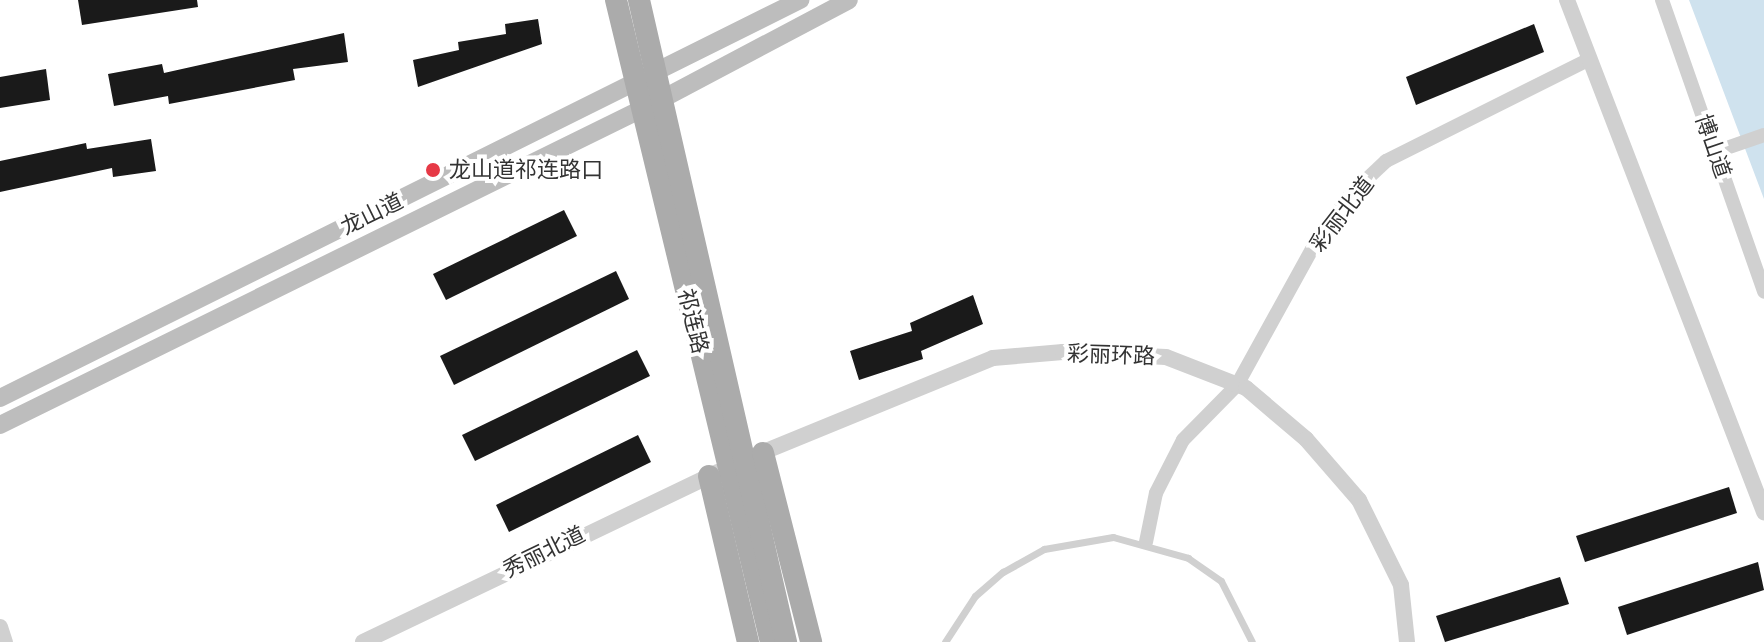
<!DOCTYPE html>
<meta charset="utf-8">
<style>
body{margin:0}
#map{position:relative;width:1764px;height:642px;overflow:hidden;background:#fff;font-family:Roboto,"Noto Sans SC",sans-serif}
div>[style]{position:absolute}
.water>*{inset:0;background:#cfe2ee}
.building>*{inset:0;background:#1a1a1a}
.service>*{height:7px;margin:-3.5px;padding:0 3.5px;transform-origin:3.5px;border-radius:3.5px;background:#d0d0d0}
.minor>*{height:14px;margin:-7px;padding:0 7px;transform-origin:7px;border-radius:7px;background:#d0d0d0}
.tertiary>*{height:16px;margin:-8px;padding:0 8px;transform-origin:8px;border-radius:8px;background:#d0d0d0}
.secondary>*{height:18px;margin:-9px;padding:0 9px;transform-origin:9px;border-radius:9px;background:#bdbdbd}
.primary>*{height:22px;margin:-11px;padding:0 11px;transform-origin:11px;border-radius:11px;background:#ababab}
.dots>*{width:22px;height:22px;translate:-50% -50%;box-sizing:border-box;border:4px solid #fff;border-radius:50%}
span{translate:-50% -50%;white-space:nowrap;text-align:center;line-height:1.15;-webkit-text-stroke:8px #fff;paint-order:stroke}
.street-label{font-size:22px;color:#333}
.poi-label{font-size:22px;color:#333}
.left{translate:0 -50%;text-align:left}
</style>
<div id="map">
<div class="water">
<div style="clip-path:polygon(1689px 0,1764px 0,1764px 200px,1764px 199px)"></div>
</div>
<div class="building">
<div style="clip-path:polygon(78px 0,197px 0,198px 7px,82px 25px)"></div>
<div style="clip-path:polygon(538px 19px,542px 44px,418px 87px,413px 60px,459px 50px,458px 42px,506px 34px,505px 24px)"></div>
<div style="clip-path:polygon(1534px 24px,1544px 52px,1416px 105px,1406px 77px)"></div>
<div style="clip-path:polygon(344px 33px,348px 62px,293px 69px,295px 80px,169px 104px,168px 96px,114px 106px,108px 74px,162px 64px,164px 73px)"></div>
<div style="clip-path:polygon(46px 69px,50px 100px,0 108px,0 77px)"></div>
<div style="clip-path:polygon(151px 139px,156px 171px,113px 177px,112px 168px,0 192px,0 161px,86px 143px,87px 149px)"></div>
<div style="clip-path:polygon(564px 210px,577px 236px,446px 300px,433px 274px)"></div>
<div style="clip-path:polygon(616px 271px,629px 299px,454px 385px,440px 356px)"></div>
<div style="clip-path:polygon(973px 295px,983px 324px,921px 351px,923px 359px,859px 380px,850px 351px,912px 331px,910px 323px)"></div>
<div style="clip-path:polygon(637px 350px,650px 376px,475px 461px,462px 435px)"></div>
<div style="clip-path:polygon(638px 435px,651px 462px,509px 532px,496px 505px)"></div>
<div style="clip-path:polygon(1729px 487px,1737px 513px,1585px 562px,1576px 536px)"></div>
<div style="clip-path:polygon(1758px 562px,1764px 590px,1627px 635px,1618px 607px)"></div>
<div style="clip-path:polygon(1560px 577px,1569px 604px,1445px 642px,1436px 616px)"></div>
</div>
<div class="service">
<div style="left:945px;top:642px;width:55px;rotate:-56.9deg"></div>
<div style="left:975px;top:596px;width:37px;rotate:-41deg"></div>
<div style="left:1003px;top:572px;width:47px;rotate:-29.3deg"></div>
<div style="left:1044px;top:549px;width:70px;rotate:-9.9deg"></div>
<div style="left:1113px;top:537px;width:78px;rotate:15.6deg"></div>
<div style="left:1188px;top:558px;width:40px;rotate:34.9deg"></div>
<div style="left:1221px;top:581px;width:68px;rotate:63.1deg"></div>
</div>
<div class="minor">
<div style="left:1662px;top:0;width:309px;rotate:70.7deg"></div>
<div style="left:1715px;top:152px;width:52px;rotate:-19.1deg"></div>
<div style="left:1146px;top:542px;width:50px;rotate:-78.5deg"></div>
<div style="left:1156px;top:493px;width:59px;rotate:-63deg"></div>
<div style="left:1183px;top:440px;width:77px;rotate:-45.5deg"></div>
<div style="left:1237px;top:385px;width:168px;rotate:-61.1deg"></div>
<div style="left:1318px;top:238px;width:55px;rotate:-53.1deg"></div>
<div style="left:1351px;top:194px;width:48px;rotate:-43.3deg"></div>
<div style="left:1386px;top:161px;width:228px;rotate:-26.6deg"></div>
</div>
<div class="tertiary">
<div style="left:1567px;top:0;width:549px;rotate:68.95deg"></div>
<div style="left:754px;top:456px;width:258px;rotate:-22.3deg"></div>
<div style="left:993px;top:358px;width:70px;rotate:-4.9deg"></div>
<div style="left:1063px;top:352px;width:103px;rotate:2.8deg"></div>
<div style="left:1166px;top:357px;width:86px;rotate:21.2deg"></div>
<div style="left:1246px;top:388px;width:79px;rotate:40.4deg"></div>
<div style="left:1306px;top:439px;width:81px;rotate:49deg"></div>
<div style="left:1359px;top:500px;width:95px;rotate:63.7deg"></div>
<div style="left:1401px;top:585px;width:57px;rotate:84deg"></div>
<div style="left:0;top:627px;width:16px;rotate:72deg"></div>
<div style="left:363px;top:642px;width:394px;rotate:-25.6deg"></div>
</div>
<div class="secondary">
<div style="left:0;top:398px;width:894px;rotate:-26.45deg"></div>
<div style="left:0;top:425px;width:740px;rotate:-26.22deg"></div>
<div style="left:664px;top:98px;width:209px;rotate:-27.9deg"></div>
</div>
<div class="primary">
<div style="left:616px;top:0;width:660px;rotate:76.43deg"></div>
<div style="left:639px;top:0;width:659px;rotate:77.1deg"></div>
<div style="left:763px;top:453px;width:195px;rotate:75.7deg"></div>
<div style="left:709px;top:476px;width:171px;rotate:76.8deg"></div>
</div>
<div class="dots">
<div style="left:433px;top:170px;background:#e63946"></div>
</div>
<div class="street-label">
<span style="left:1713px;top:146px;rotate:71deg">博山道</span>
<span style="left:372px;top:214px;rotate:-26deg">龙山道</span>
<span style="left:1342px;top:214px;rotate:-52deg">彩丽北道</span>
<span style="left:693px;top:321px;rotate:76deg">祁连路</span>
<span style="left:1111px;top:355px;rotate:2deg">彩丽环路</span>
<span style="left:544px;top:552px;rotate:-26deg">秀丽北道</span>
</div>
<div class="poi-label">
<span class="left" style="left:449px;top:170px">龙山道祁连路口</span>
</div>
</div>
